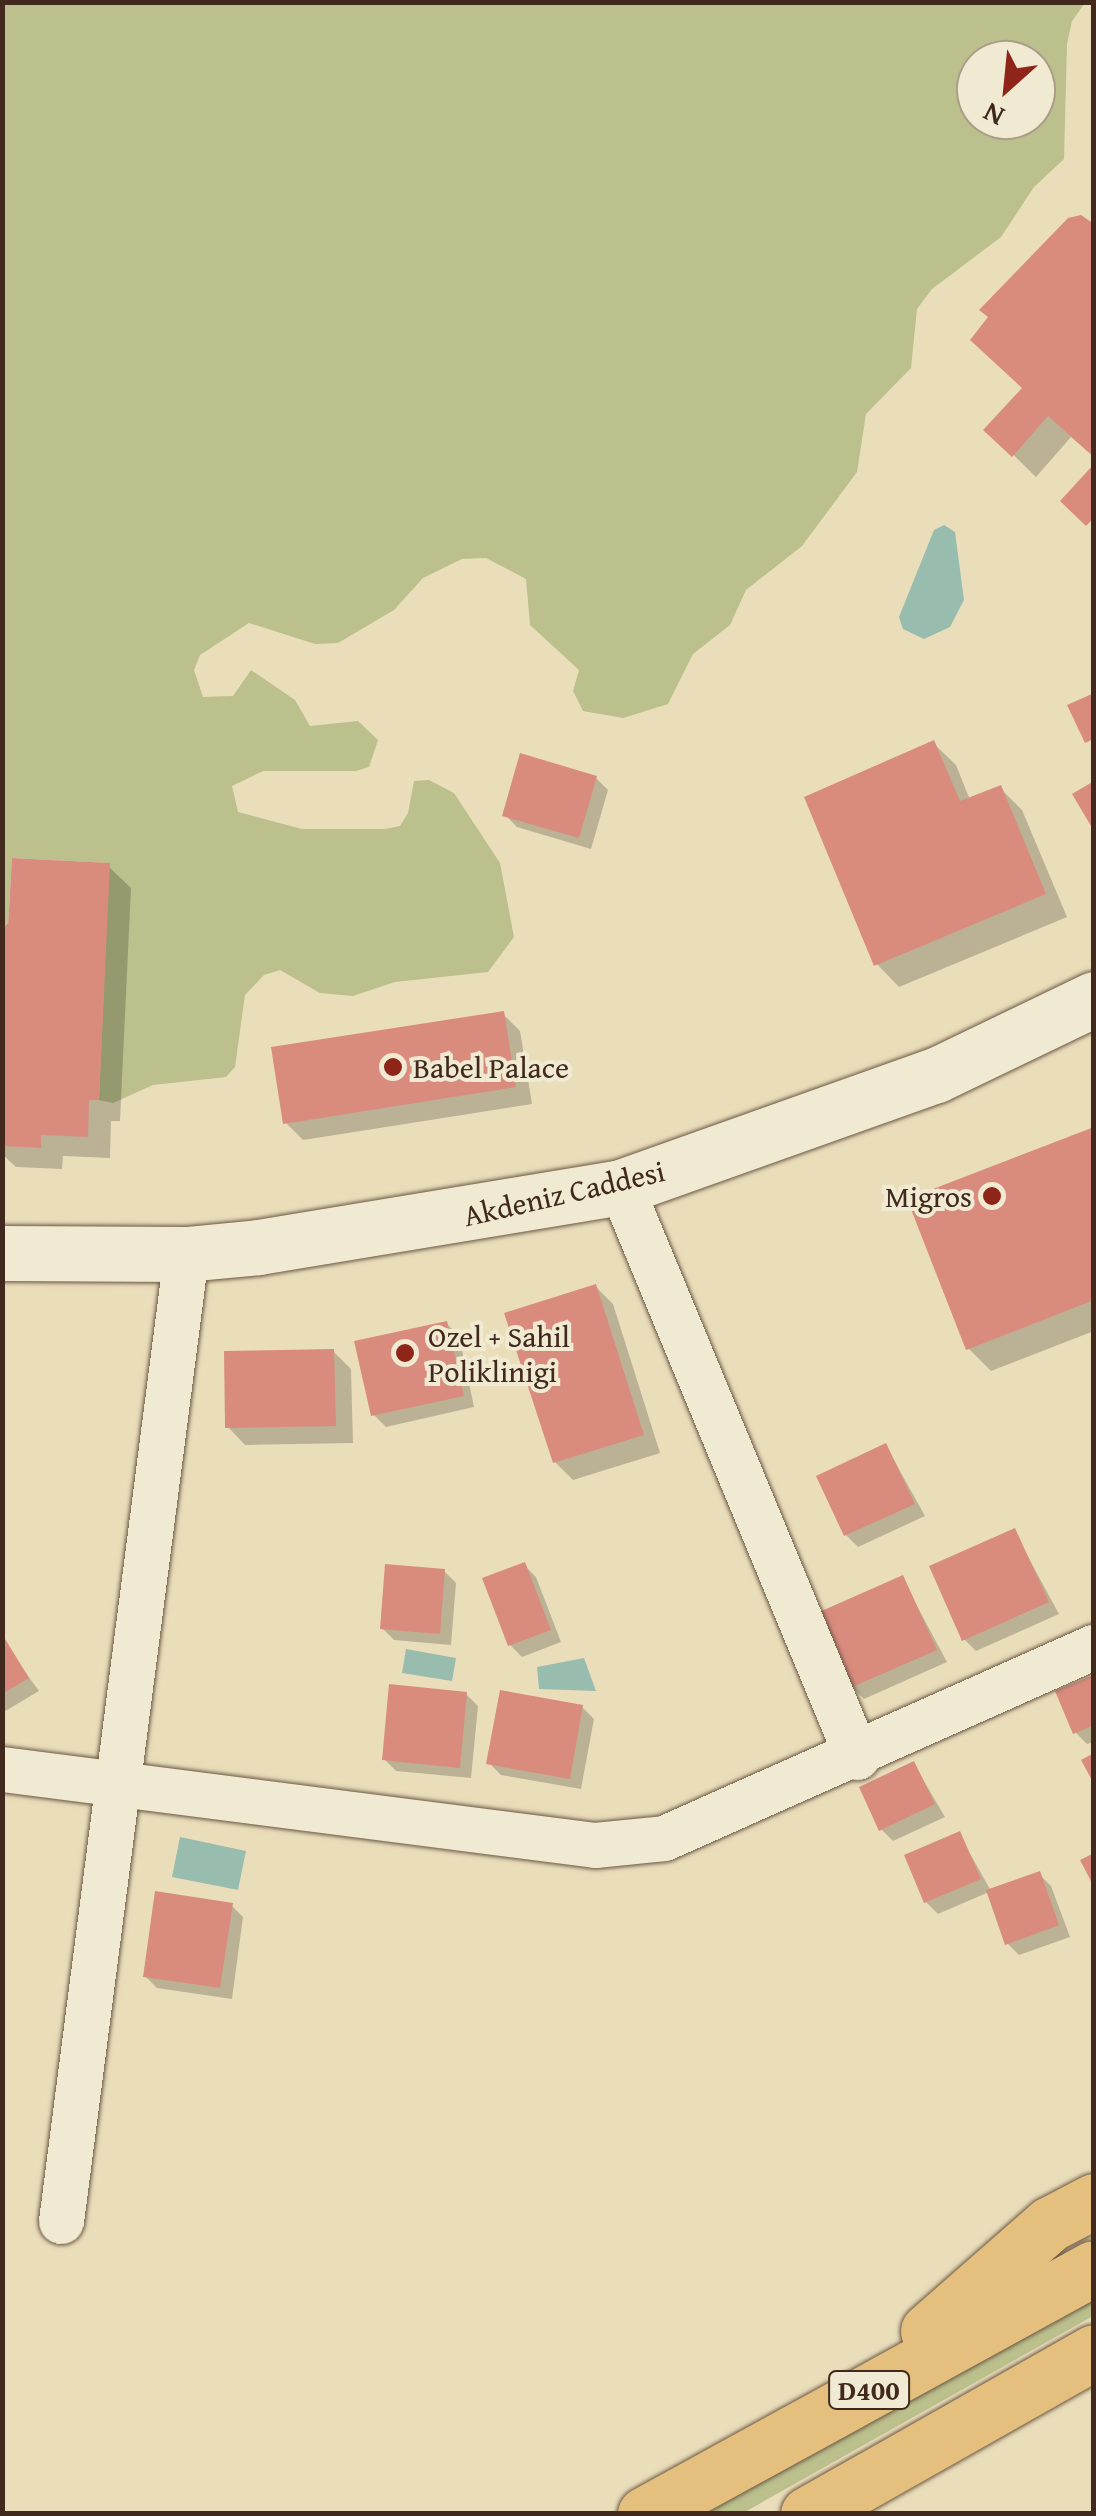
<!DOCTYPE html>
<style>
body{margin:0}
#map{position:relative;width:1096px;height:2516px;overflow:hidden;background:#eadeba;font-family:"Gentium Book Plus",serif}
div>[style]{position:absolute}
.green>*{inset:0;background:#bbc08c}
.water>*{inset:0;background:#98bcae}
.shadow>*{inset:0;background:#0003}
.building>*{inset:0;background:#d98c7e}
.roads{filter:drop-shadow(0 0 2px #6b5744) drop-shadow(0 0 2px #6b5744)}
.street>*{height:45px;margin:-22.5px;padding:0 22.5px;transform-origin:22.5px;border-radius:22.5px;background:#f1ead2}
.secondary>*{height:55px;margin:-27.5px;padding:0 27.5px;transform-origin:27.5px;border-radius:27.5px;background:#f1ead2}
.highway>*{height:55px;margin:-27.5px;padding:0 27.5px;transform-origin:27.5px;border-radius:27.5px;background:#e5bf7d}
.dots>*{width:28px;height:28px;translate:-50% -50%;box-sizing:border-box;border:5px solid #f1ead2;border-radius:50%}
span{translate:-50% -50%;white-space:nowrap;text-align:center;line-height:1.15;-webkit-text-stroke:8px #f1ead2;paint-order:stroke}
.shield-label span{padding:2px 8px;background:#f1ead2;border:2px solid;border-radius:8px;-webkit-text-stroke-width:0}
.shield-label{font-size:28px;color:#412a1d;font-weight:700}
.poi-label{font-size:30px;color:#412a1d}
.left{translate:0 -50%;text-align:left}
.right{translate:-100% -50%;text-align:right}
.street-label{font-size:30px;color:#412a1d}
.frame{position:absolute;inset:0;border:5px solid #412a1d;pointer-events:none}
.north{position:absolute;left:956px;top:40px;width:100px;height:100px;box-sizing:border-box;background:#f1ead2;border:2px solid #ab9d8a;border-radius:50%;rotate:207deg;font-size:28px;font-weight:700;line-height:40px;text-align:center;color:#412a1d}
.north::after{content:'';display:block;margin:auto;width:35px;height:45px;background:#8f2418;clip-path:polygon(50% 0,100% 100%,50% 72%,0 100%)}
</style>
<div id="map">
<div class="green">
<div style="clip-path:polygon(evenodd,3px 3px,1085px 3px,1072px 21px,1067px 44px,1064px 159px,1034px 187px,1001px 237px,932px 289px,917px 309px,911px 368px,866px 414px,857px 472px,802px 546px,746px 590px,730px 625px,693px 654px,668px 704px,623px 718px,583px 711px,573px 691px,579px 670px,530px 625px,526px 579px,486px 558px,462px 559px,423px 578px,394px 610px,338px 643px,315px 644px,249px 623px,200px 655px,194px 670px,203px 697px,233px 696px,251px 670px,295px 700px,310px 726px,358px 721px,378px 740px,369px 767px,356px 771px,263px 771px,232px 786px,238px 812px,302px 829px,385px 829px,400px 826px,408px 813px,414px 781px,429px 780px,454px 793px,500px 863px,514px 937px,488px 972px,395px 982px,353px 996px,320px 993px,280px 970px,264px 975px,245px 995px,235px 1067px,226px 1077px,153px 1085px,113px 1103px,99px 1100px,109px 863px,12px 858px,8px 926px,3px 926px,3px 3px,976px 60px,1036px 60px,1036px 120px,976px 120px,976px 60px)"></div>
<div style="clip-path:polygon(1093px 2292px,1093px 2316px,743px 2513px,700px 2514px)"></div>
</div>
<div class="water">
<div style="clip-path:polygon(944px 525px,955px 532px,964px 600px,950px 627px,924px 639px,903px 629px,899px 617px,934px 530px)"></div>
<div style="clip-path:polygon(406px 1649px,456px 1658px,452px 1681px,402px 1673px)"></div>
<div style="clip-path:polygon(584px 1658px,596px 1691px,539px 1689px,537px 1667px)"></div>
<div style="clip-path:polygon(180px 1837px,246px 1851px,238px 1890px,172px 1877px)"></div>
</div>
<div class="shadow">
<div style="clip-path:polygon(1024px 389px,1094px 457px,1071px 437px,1036px 477px,987px 429px)"></div>
<div style="clip-path:polygon(933px 743px,956px 765px,970px 800px,1000px 788px,1022px 810px,1067px 917px,899px 987px,877px 964px)"></div>
<div style="clip-path:polygon(596px 778px,608px 790px,591px 849px,517px 827px,505px 815px)"></div>
<div style="clip-path:polygon(108px 866px,131px 888px,120px 1121px,111px 1121px,110px 1158px,63px 1156px,62px 1169px,16px 1167px,2px 1154px,2px 928px)"></div>
<div style="clip-path:polygon(503px 1014px,520px 1031px,532px 1104px,303px 1140px,285px 1122px)"></div>
<div style="clip-path:polygon(1094px 1130px,1094px 1331px,991px 1371px,968px 1348px)"></div>
<div style="clip-path:polygon(595px 1286px,613px 1304px,660px 1453px,573px 1480px,555px 1462px)"></div>
<div style="clip-path:polygon(447px 1324px,459px 1336px,474px 1407px,386px 1427px,374px 1415px)"></div>
<div style="clip-path:polygon(333px 1351px,351px 1369px,353px 1443px,245px 1445px,228px 1427px)"></div>
<div style="clip-path:polygon(886px 1446px,925px 1516px,858px 1547px,846px 1535px)"></div>
<div style="clip-path:polygon(1014px 1531px,1059px 1614px,976px 1651px,964px 1639px)"></div>
<div style="clip-path:polygon(524px 1565px,536px 1577px,561px 1642px,522px 1657px,510px 1645px)"></div>
<div style="clip-path:polygon(444px 1571px,456px 1583px,451px 1645px,394px 1640px,382px 1628px)"></div>
<div style="clip-path:polygon(902px 1578px,947px 1662px,864px 1699px,852px 1687px)"></div>
<div style="clip-path:polygon(2px 1640px,39px 1691px,2px 1713px)"></div>
<div style="clip-path:polygon(1094px 1677px,1094px 1742px,1087px 1744px,1075px 1732px)"></div>
<div style="clip-path:polygon(466px 1694px,478px 1706px,471px 1778px,396px 1771px,384px 1759px)"></div>
<div style="clip-path:polygon(582px 1707px,594px 1719px,581px 1789px,501px 1775px,489px 1763px)"></div>
<div style="clip-path:polygon(914px 1764px,945px 1817px,893px 1841px,881px 1829px)"></div>
<div style="clip-path:polygon(959px 1834px,991px 1891px,1039px 1874px,1051px 1886px,1070px 1937px,1019px 1955px,1007px 1943px,989px 1892px,938px 1914px,926px 1902px)"></div>
<div style="clip-path:polygon(231px 1905px,243px 1917px,232px 1999px,157px 1988px,145px 1976px)"></div>
</div>
<div class="building">
<div style="clip-path:polygon(1081px 215px,1094px 224px,1094px 457px,1048px 416px,1012px 457px,983px 430px,1022px 388px,970px 340px,988px 317px,979px 310px,1068px 218px)"></div>
<div style="clip-path:polygon(1094px 464px,1094px 518px,1086px 526px,1060px 501px)"></div>
<div style="clip-path:polygon(1094px 693px,1094px 739px,1085px 743px,1067px 705px)"></div>
<div style="clip-path:polygon(934px 740px,960px 801px,1001px 785px,1046px 894px,874px 966px,804px 797px)"></div>
<div style="clip-path:polygon(520px 753px,597px 776px,579px 838px,502px 816px)"></div>
<div style="clip-path:polygon(1094px 781px,1094px 831px,1072px 794px)"></div>
<div style="clip-path:polygon(12px 858px,110px 863px,99px 1100px,89px 1100px,88px 1137px,41px 1135px,41px 1148px,2px 1146px,2px 926px,8px 926px)"></div>
<div style="clip-path:polygon(504px 1011px,516px 1087px,283px 1124px,271px 1047px)"></div>
<div style="clip-path:polygon(1094px 1127px,1094px 1300px,966px 1350px,907px 1199px)"></div>
<div style="clip-path:polygon(596px 1284px,644px 1435px,553px 1463px,504px 1313px)"></div>
<div style="clip-path:polygon(447px 1321px,464px 1396px,371px 1416px,354px 1341px)"></div>
<div style="clip-path:polygon(334px 1349px,336px 1426px,225px 1428px,224px 1351px)"></div>
<div style="clip-path:polygon(886px 1443px,915px 1504px,844px 1536px,816px 1476px)"></div>
<div style="clip-path:polygon(1015px 1528px,1049px 1602px,962px 1641px,929px 1566px)"></div>
<div style="clip-path:polygon(525px 1562px,551px 1630px,508px 1646px,482px 1578px)"></div>
<div style="clip-path:polygon(385px 1564px,445px 1569px,440px 1634px,380px 1629px)"></div>
<div style="clip-path:polygon(903px 1575px,937px 1650px,850px 1688px,817px 1613px)"></div>
<div style="clip-path:polygon(2px 1634px,29px 1678px,2px 1694px)"></div>
<div style="clip-path:polygon(1094px 1675px,1094px 1725px,1073px 1734px,1055px 1691px)"></div>
<div style="clip-path:polygon(389px 1684px,467px 1692px,460px 1768px,382px 1760px)"></div>
<div style="clip-path:polygon(500px 1690px,583px 1705px,570px 1779px,486px 1764px)"></div>
<div style="clip-path:polygon(1094px 1753px,1094px 1784px,1081px 1760px)"></div>
<div style="clip-path:polygon(914px 1761px,935px 1804px,879px 1831px,859px 1787px)"></div>
<div style="clip-path:polygon(960px 1831px,981px 1879px,924px 1903px,904px 1855px)"></div>
<div style="clip-path:polygon(1094px 1853px,1094px 1887px,1080px 1860px)"></div>
<div style="clip-path:polygon(1040px 1871px,1059px 1925px,1005px 1945px,986px 1890px)"></div>
<div style="clip-path:polygon(155px 1891px,233px 1903px,220px 1988px,143px 1977px)"></div>
</div>
<div class="roads">
<div class="street">
<div style="left:621px;top:1187px;width:617px;rotate:67.51deg"></div>
<div style="left:2px;top:1769px;width:598px;rotate:7.3deg"></div>
<div style="left:595px;top:1845px;width:69px;rotate:-5.8deg"></div>
<div style="left:664px;top:1838px;width:471px;rotate:-24deg"></div>
<div style="left:61px;top:2221px;width:975px;rotate:-82.63deg"></div>
</div>
<div class="secondary">
<div style="left:2px;top:1253px;width:184px;rotate:0.3deg"></div>
<div style="left:186px;top:1254px;width:73px;rotate:-5.5deg"></div>
<div style="left:259px;top:1247px;width:367px;rotate:-9.4deg"></div>
<div style="left:621px;top:1187px;width:334px;rotate:-19.6deg"></div>
<div style="left:936px;top:1075px;width:175px;rotate:-25.7deg"></div>
</div>
<div class="highway">
<div style="left:928px;top:2331px;width:162px;rotate:-41.3deg"></div>
<div style="left:1050px;top:2224px;width:50px;rotate:-27.6deg"></div>
<div style="left:645px;top:2514px;width:512px;rotate:-28.72deg"></div>
<div style="left:808px;top:2514px;width:329px;rotate:-29.5deg"></div>
</div>
</div>
<div class="dots">
<div style="left:393px;top:1067px;background:#8f2418"></div>
<div style="left:992px;top:1196px;background:#8f2418"></div>
<div style="left:405px;top:1353px;background:#8f2418"></div>
</div>
<div class="shield-label">
<span style="left:869px;top:2390px">D400</span>
</div>
<div class="poi-label">
<span class="left" style="left:413px;top:1067px">Babel Palace</span>
<span class="right" style="left:972px;top:1196px">Migros</span>
<span class="left" style="left:428px;top:1353px">Ozel + Sahil<br>Poliklinigi</span>
</div>
<div class="street-label">
<span style="left:564px;top:1193px;rotate:-13deg">Akdeniz Caddesi</span>
</div>
<div class="frame"></div>
<div class="north">N</div>
</div>
